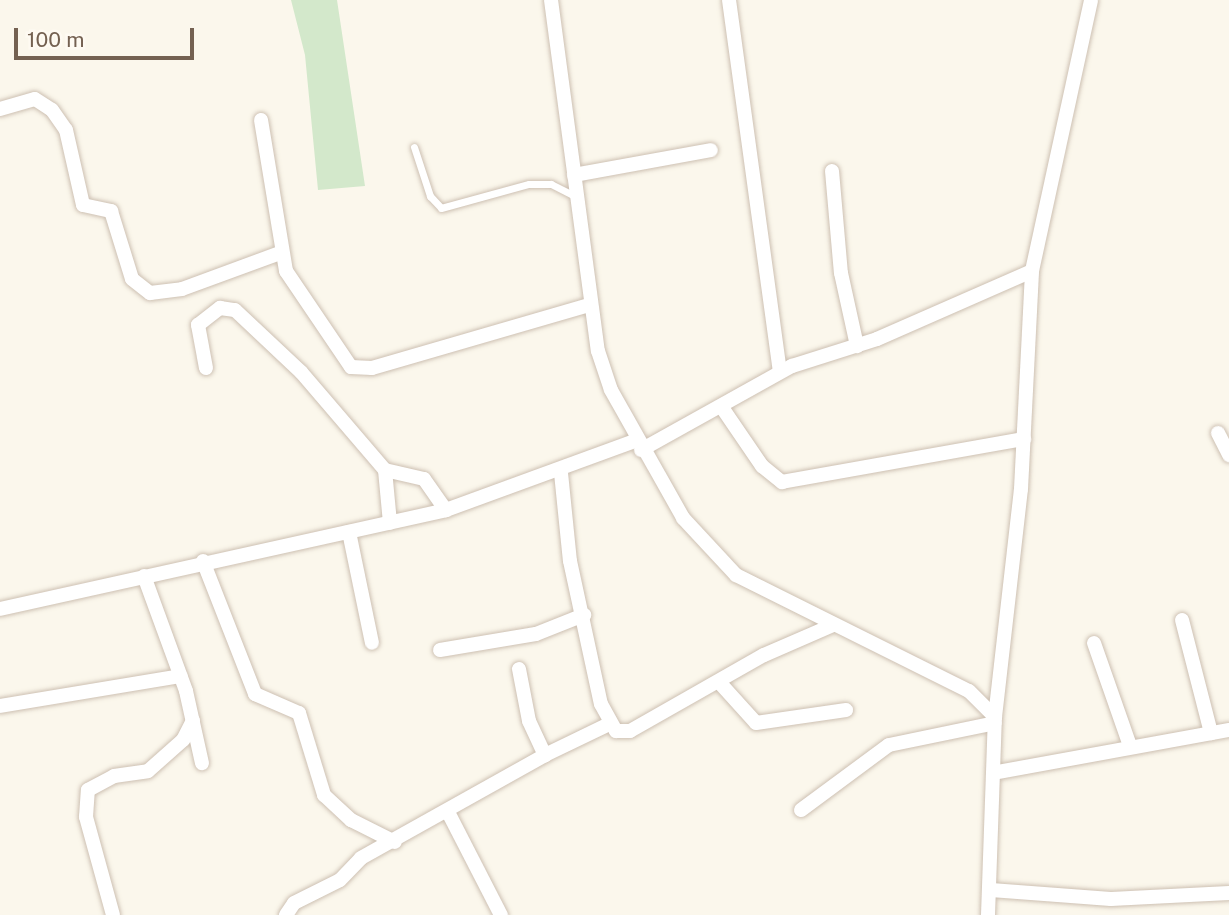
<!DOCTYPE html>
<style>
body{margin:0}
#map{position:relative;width:1229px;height:915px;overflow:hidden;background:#fbf7ec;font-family:"Public Sans",sans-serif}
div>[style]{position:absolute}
.green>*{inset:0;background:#d3e8cb}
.roads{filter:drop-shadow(0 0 2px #cdc0b2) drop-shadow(0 0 2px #cdc0b2)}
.service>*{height:7px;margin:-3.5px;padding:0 3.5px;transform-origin:3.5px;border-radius:3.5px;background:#fff}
.minor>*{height:14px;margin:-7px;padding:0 7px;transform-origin:7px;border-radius:7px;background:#fff}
span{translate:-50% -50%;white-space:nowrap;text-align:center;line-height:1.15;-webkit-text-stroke:5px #fefaf2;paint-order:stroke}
.scale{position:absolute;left:14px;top:28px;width:180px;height:32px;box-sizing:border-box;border:4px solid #746151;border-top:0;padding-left:9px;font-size:21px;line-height:24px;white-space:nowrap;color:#746151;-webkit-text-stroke:5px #fefaf2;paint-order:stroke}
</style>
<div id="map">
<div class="green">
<div style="clip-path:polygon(291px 0,337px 0,365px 186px,318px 190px,305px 55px)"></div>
</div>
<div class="roads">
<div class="service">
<div style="left:414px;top:147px;width:52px;rotate:71.9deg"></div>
<div style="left:430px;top:196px;width:16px;rotate:47deg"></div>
<div style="left:441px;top:208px;width:91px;rotate:-15.3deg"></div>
<div style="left:529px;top:184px;width:22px"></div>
<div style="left:551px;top:184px;width:28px;rotate:27deg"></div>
</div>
<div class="minor">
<div style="left:551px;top:0;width:354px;rotate:82.4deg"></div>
<div style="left:598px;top:351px;width:41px;rotate:71.6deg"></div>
<div style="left:611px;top:390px;width:147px;rotate:60.6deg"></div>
<div style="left:683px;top:518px;width:78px;rotate:47.1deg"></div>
<div style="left:736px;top:575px;width:260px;rotate:26.5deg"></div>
<div style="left:969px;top:691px;width:37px;rotate:45deg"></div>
<div style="left:729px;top:0;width:374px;rotate:82.2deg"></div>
<div style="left:0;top:109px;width:36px;rotate:-16deg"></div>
<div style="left:35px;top:99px;width:20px;rotate:33deg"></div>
<div style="left:52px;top:110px;width:24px;rotate:55deg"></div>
<div style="left:66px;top:130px;width:77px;rotate:77.2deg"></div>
<div style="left:83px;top:205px;width:29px;rotate:12deg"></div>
<div style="left:111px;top:211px;width:71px;rotate:72.8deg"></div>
<div style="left:132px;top:279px;width:23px;rotate:38deg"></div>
<div style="left:150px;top:293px;width:32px;rotate:-7deg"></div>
<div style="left:182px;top:289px;width:104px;rotate:-20.2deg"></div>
<div style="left:261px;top:120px;width:153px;rotate:80.6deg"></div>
<div style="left:286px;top:271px;width:116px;rotate:55.9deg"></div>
<div style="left:351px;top:367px;width:21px;rotate:3deg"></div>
<div style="left:372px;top:368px;width:226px;rotate:-16.2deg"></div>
<div style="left:832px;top:171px;width:102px;rotate:85deg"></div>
<div style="left:841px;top:273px;width:75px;rotate:77.6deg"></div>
<div style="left:574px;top:175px;width:139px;rotate:-10.3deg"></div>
<div style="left:206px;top:368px;width:44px;rotate:-100.5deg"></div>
<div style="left:198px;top:325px;width:28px;rotate:-38deg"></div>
<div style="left:220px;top:308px;width:15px;rotate:8deg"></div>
<div style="left:235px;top:310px;width:91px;rotate:43.2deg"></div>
<div style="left:301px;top:372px;width:129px;rotate:49.4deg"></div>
<div style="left:385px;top:470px;width:40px;rotate:13deg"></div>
<div style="left:424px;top:479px;width:38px;rotate:55deg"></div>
<div style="left:721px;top:406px;width:73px;rotate:55.7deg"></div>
<div style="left:762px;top:466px;width:26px;rotate:39deg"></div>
<div style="left:782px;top:482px;width:246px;rotate:-10.1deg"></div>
<div style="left:1218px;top:433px;width:25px;rotate:63deg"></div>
<div style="left:641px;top:450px;width:173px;rotate:-29.1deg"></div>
<div style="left:792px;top:366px;width:89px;rotate:-17.6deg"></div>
<div style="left:877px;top:339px;width:169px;rotate:-23.7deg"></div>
<div style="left:385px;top:470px;width:53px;rotate:84.6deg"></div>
<div style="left:561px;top:473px;width:88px;rotate:84.2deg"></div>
<div style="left:570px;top:561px;width:146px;rotate:77.8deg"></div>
<div style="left:601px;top:704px;width:31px;rotate:61deg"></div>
<div style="left:616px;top:731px;width:14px"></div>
<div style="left:630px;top:731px;width:154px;rotate:-29.6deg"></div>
<div style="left:764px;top:655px;width:75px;rotate:-23.5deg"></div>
<div style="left:349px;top:532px;width:113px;rotate:78.3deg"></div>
<div style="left:203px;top:561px;width:143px;rotate:68.6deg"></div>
<div style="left:255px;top:694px;width:48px;rotate:23.4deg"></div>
<div style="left:299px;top:713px;width:86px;rotate:73deg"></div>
<div style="left:324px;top:795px;width:37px;rotate:43deg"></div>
<div style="left:351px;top:820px;width:49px;rotate:26.6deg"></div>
<div style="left:144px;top:576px;width:122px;rotate:69.9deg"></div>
<div style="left:186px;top:691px;width:74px;rotate:77.5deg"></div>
<div style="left:0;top:609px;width:457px;rotate:-12.5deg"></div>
<div style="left:446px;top:510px;width:203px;rotate:-20.1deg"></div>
<div style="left:1182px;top:620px;width:117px;rotate:75.6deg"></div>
<div style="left:1094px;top:643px;width:109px;rotate:70.7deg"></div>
<div style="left:440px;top:650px;width:97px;rotate:-9.5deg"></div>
<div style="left:536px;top:634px;width:52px;rotate:-21.6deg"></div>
<div style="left:519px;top:669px;width:53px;rotate:79.1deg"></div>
<div style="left:529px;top:721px;width:38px;rotate:65deg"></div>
<div style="left:545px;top:755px;width:71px;rotate:-25.8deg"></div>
<div style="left:719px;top:682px;width:55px;rotate:47.9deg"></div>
<div style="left:756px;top:723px;width:91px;rotate:-8.2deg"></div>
<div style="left:0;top:706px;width:183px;rotate:-9.4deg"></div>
<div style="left:998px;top:772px;width:235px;rotate:-10.3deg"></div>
<div style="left:801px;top:810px;width:109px;rotate:-36.5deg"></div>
<div style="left:889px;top:745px;width:108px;rotate:-11.7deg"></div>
<div style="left:449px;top:814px;width:114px;rotate:62.8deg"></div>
<div style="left:991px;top:890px;width:120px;rotate:4.3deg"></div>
<div style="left:1111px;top:899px;width:118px;rotate:-2.9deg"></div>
<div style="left:113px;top:915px;width:102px;rotate:-105.4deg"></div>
<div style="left:86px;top:817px;width:27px;rotate:-86deg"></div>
<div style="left:88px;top:790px;width:30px;rotate:-28deg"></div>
<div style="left:114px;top:776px;width:34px;rotate:-8deg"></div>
<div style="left:148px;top:771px;width:47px;rotate:-41.5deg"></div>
<div style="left:183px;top:740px;width:22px;rotate:-63deg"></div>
<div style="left:286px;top:915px;width:14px;rotate:-56deg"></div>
<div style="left:294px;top:903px;width:51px;rotate:-26.6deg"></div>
<div style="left:340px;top:880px;width:30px;rotate:-46deg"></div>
<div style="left:361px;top:858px;width:211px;rotate:-29.2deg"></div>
<div style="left:988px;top:915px;width:198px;rotate:-88deg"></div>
<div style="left:995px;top:717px;width:229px;rotate:-83.5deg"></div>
<div style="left:1021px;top:489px;width:218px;rotate:-87.1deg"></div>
<div style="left:1032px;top:271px;width:277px;rotate:-77.7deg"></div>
</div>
</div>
<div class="scale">100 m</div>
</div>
